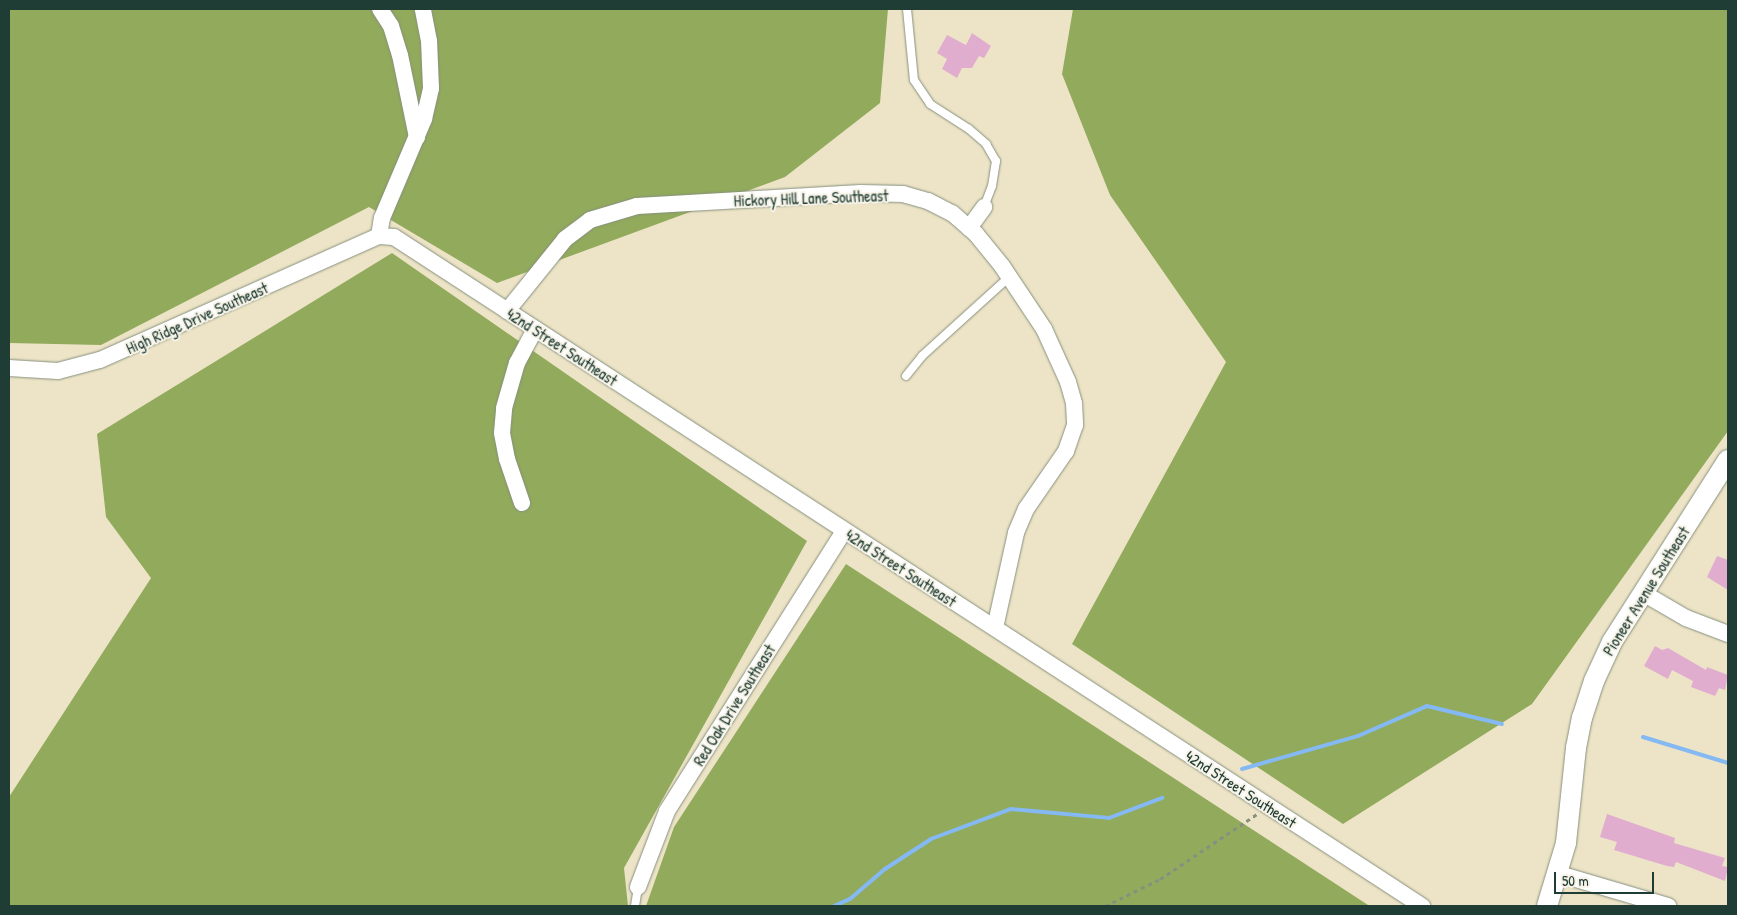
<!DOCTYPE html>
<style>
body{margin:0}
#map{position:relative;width:1737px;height:915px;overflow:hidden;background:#ede4c7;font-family:"Patrick Hand",sans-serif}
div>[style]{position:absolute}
.forest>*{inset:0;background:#92aa5c}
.stream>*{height:4px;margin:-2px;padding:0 2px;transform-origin:2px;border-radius:2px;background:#85b9f3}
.building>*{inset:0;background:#e0adcf}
.path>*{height:2.5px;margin-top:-1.25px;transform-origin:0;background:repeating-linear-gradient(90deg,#86907e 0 4px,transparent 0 8px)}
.roads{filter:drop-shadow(0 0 1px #86907e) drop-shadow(0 0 1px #86907e)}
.service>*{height:8px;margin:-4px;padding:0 4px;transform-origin:4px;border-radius:4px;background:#fff}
.minor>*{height:16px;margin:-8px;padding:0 8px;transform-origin:8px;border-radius:8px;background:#fff}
.tertiary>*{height:20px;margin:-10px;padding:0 10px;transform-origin:10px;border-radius:10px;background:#fff}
span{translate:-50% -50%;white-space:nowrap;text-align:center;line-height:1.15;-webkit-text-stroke:4px #f7f3e8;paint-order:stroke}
.street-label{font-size:16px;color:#1f3d34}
.frame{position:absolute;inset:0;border:10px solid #1f3d34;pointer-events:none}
.scale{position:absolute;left:1554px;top:872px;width:100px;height:22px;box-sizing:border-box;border:2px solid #1f3d34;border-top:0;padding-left:6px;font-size:15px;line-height:18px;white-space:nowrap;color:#1f3d34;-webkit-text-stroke:4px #f7f3e8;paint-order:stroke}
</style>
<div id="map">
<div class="forest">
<div style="clip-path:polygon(9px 9px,888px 9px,880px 103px,785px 177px,497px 283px,369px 207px,101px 345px,9px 343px)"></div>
<div style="clip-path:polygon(1073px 9px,1728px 9px,1728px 431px,1532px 704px,1343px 824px,1072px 644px,1226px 362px,1110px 195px,1062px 74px)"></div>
<div style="clip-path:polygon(392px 253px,807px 541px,624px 868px,628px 906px,9px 906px,9px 797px,151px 578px,106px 517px,97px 434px)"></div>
<div style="clip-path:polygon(846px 564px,1368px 905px,646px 906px,674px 827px)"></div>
</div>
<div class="stream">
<div style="left:1643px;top:737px;width:89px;rotate:17deg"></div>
<div style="left:1242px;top:769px;width:121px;rotate:-15.9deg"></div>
<div style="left:1358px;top:736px;width:75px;rotate:-23.5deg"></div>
<div style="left:1427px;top:706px;width:77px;rotate:13.5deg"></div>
<div style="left:834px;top:906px;width:17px;rotate:-24deg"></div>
<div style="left:850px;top:899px;width:46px;rotate:-40.6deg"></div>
<div style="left:885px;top:869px;width:55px;rotate:-33.1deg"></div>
<div style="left:931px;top:839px;width:85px;rotate:-20.6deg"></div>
<div style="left:1011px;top:809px;width:98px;rotate:5.2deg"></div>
<div style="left:1109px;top:818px;width:57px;rotate:-20.7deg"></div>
</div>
<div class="building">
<div style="clip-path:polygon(972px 33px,991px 46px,984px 58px,979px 56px,972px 68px,962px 68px,957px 78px,942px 69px,947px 59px,937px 53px,947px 35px,966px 45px)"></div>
<div style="clip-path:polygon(1717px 556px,1728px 560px,1728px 590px,1707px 577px)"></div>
<div style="clip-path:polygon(1655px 646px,1662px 650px,1668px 648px,1706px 670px,1707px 667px,1728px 675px,1725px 690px,1719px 688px,1715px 696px,1691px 687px,1693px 681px,1672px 670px,1668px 679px,1644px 666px)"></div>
<div style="clip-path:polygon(1607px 814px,1675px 838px,1674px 843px,1725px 858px,1722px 866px,1728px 867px,1725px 881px,1676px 862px,1674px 867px,1667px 866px,1614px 850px,1617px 842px,1600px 837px)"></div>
</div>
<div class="path">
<div style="left:1105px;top:906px;width:61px;rotate:-26.1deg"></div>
<div style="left:1160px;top:879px;width:117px;rotate:-33.8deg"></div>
</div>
<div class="roads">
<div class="service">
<div style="left:907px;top:9px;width:71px;rotate:84.4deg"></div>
<div style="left:914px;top:80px;width:29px;rotate:56deg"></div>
<div style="left:930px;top:104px;width:46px;rotate:32.7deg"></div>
<div style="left:969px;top:129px;width:23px;rotate:41deg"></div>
<div style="left:986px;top:144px;width:20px;rotate:60deg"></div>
<div style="left:996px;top:161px;width:25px;rotate:99deg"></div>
<div style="left:992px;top:186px;width:22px;rotate:111deg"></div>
<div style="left:906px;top:376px;width:26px;rotate:-51deg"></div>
<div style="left:922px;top:356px;width:118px;rotate:-42.2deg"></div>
<div style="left:635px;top:906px;width:19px;rotate:-81deg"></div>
</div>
<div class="minor">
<div style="left:380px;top:9px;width:20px;rotate:57deg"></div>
<div style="left:391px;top:26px;width:30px;rotate:73deg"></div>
<div style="left:400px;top:55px;width:84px;rotate:78.3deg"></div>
<div style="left:969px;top:228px;width:26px;rotate:-54deg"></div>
<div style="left:379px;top:236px;width:18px;rotate:-81deg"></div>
<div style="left:382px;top:218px;width:108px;rotate:-67deg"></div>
<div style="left:424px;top:119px;width:32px;rotate:-77deg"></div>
<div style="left:431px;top:88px;width:47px;rotate:-92.4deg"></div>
<div style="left:429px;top:41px;width:33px;rotate:-101deg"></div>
<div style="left:507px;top:311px;width:92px;rotate:-51.1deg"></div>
<div style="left:565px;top:239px;width:31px;rotate:-37deg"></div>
<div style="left:590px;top:220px;width:49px;rotate:-16.6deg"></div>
<div style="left:637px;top:206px;width:224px;rotate:-3.3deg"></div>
<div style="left:861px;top:193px;width:42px;rotate:1.4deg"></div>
<div style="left:903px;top:194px;width:26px;rotate:16deg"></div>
<div style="left:928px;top:201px;width:27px;rotate:27deg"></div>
<div style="left:952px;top:213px;width:32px;rotate:41deg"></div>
<div style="left:976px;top:234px;width:41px;rotate:50.9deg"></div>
<div style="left:1002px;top:266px;width:76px;rotate:56.3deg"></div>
<div style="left:1044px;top:329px;width:58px;rotate:65.6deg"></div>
<div style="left:1068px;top:382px;width:22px;rotate:74deg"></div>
<div style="left:1074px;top:403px;width:22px;rotate:87deg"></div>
<div style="left:1075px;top:425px;width:28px;rotate:109deg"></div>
<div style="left:1066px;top:451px;width:70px;rotate:124.6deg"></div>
<div style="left:1026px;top:509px;width:26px;rotate:113deg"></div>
<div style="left:1016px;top:533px;width:97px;rotate:102.5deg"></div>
<div style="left:9px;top:368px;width:49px;rotate:3.5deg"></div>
<div style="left:58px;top:371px;width:43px;rotate:-14.7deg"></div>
<div style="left:100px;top:360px;width:305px;rotate:-24deg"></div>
<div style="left:379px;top:236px;width:15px;rotate:4deg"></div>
<div style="left:394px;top:237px;width:1227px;rotate:33.06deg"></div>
<div style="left:522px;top:503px;width:46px;rotate:-108.8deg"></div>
<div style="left:507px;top:459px;width:26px;rotate:-101deg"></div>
<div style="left:502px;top:433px;width:25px;rotate:-85deg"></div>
<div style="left:504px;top:408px;width:47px;rotate:-73.9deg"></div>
<div style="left:517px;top:363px;width:38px;rotate:-62deg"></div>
<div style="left:1643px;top:593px;width:50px;rotate:30.2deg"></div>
<div style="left:1686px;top:618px;width:45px;rotate:20.9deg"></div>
<div style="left:1559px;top:874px;width:114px;rotate:16.4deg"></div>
<div style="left:638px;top:887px;width:81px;rotate:-69.1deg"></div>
<div style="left:667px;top:811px;width:331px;rotate:-57.7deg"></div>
</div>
<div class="tertiary">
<div style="left:1547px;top:906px;width:66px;rotate:-73.2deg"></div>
<div style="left:1566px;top:843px;width:96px;rotate:-84deg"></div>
<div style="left:1576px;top:748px;width:31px;rotate:-79deg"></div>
<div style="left:1582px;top:718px;width:39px;rotate:-72deg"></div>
<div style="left:1594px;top:681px;width:43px;rotate:-65.2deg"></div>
<div style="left:1612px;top:642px;width:216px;rotate:-57.5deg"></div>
</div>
</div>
<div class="street-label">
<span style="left:811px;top:198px;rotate:-2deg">Hickory Hill Lane Southeast</span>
<span style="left:197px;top:318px;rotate:-24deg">High Ridge Drive Southeast</span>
<span style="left:562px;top:347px;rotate:33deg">42nd Street Southeast</span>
<span style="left:901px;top:568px;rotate:33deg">42nd Street Southeast</span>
<span style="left:1646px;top:591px;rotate:-58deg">Pioneer Avenue Southeast</span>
<span style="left:734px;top:705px;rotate:-58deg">Red Oak Drive Southeast</span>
<span style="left:1241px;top:789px;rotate:33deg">42nd Street Southeast</span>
</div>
<div class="frame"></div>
<div class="scale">50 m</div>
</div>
